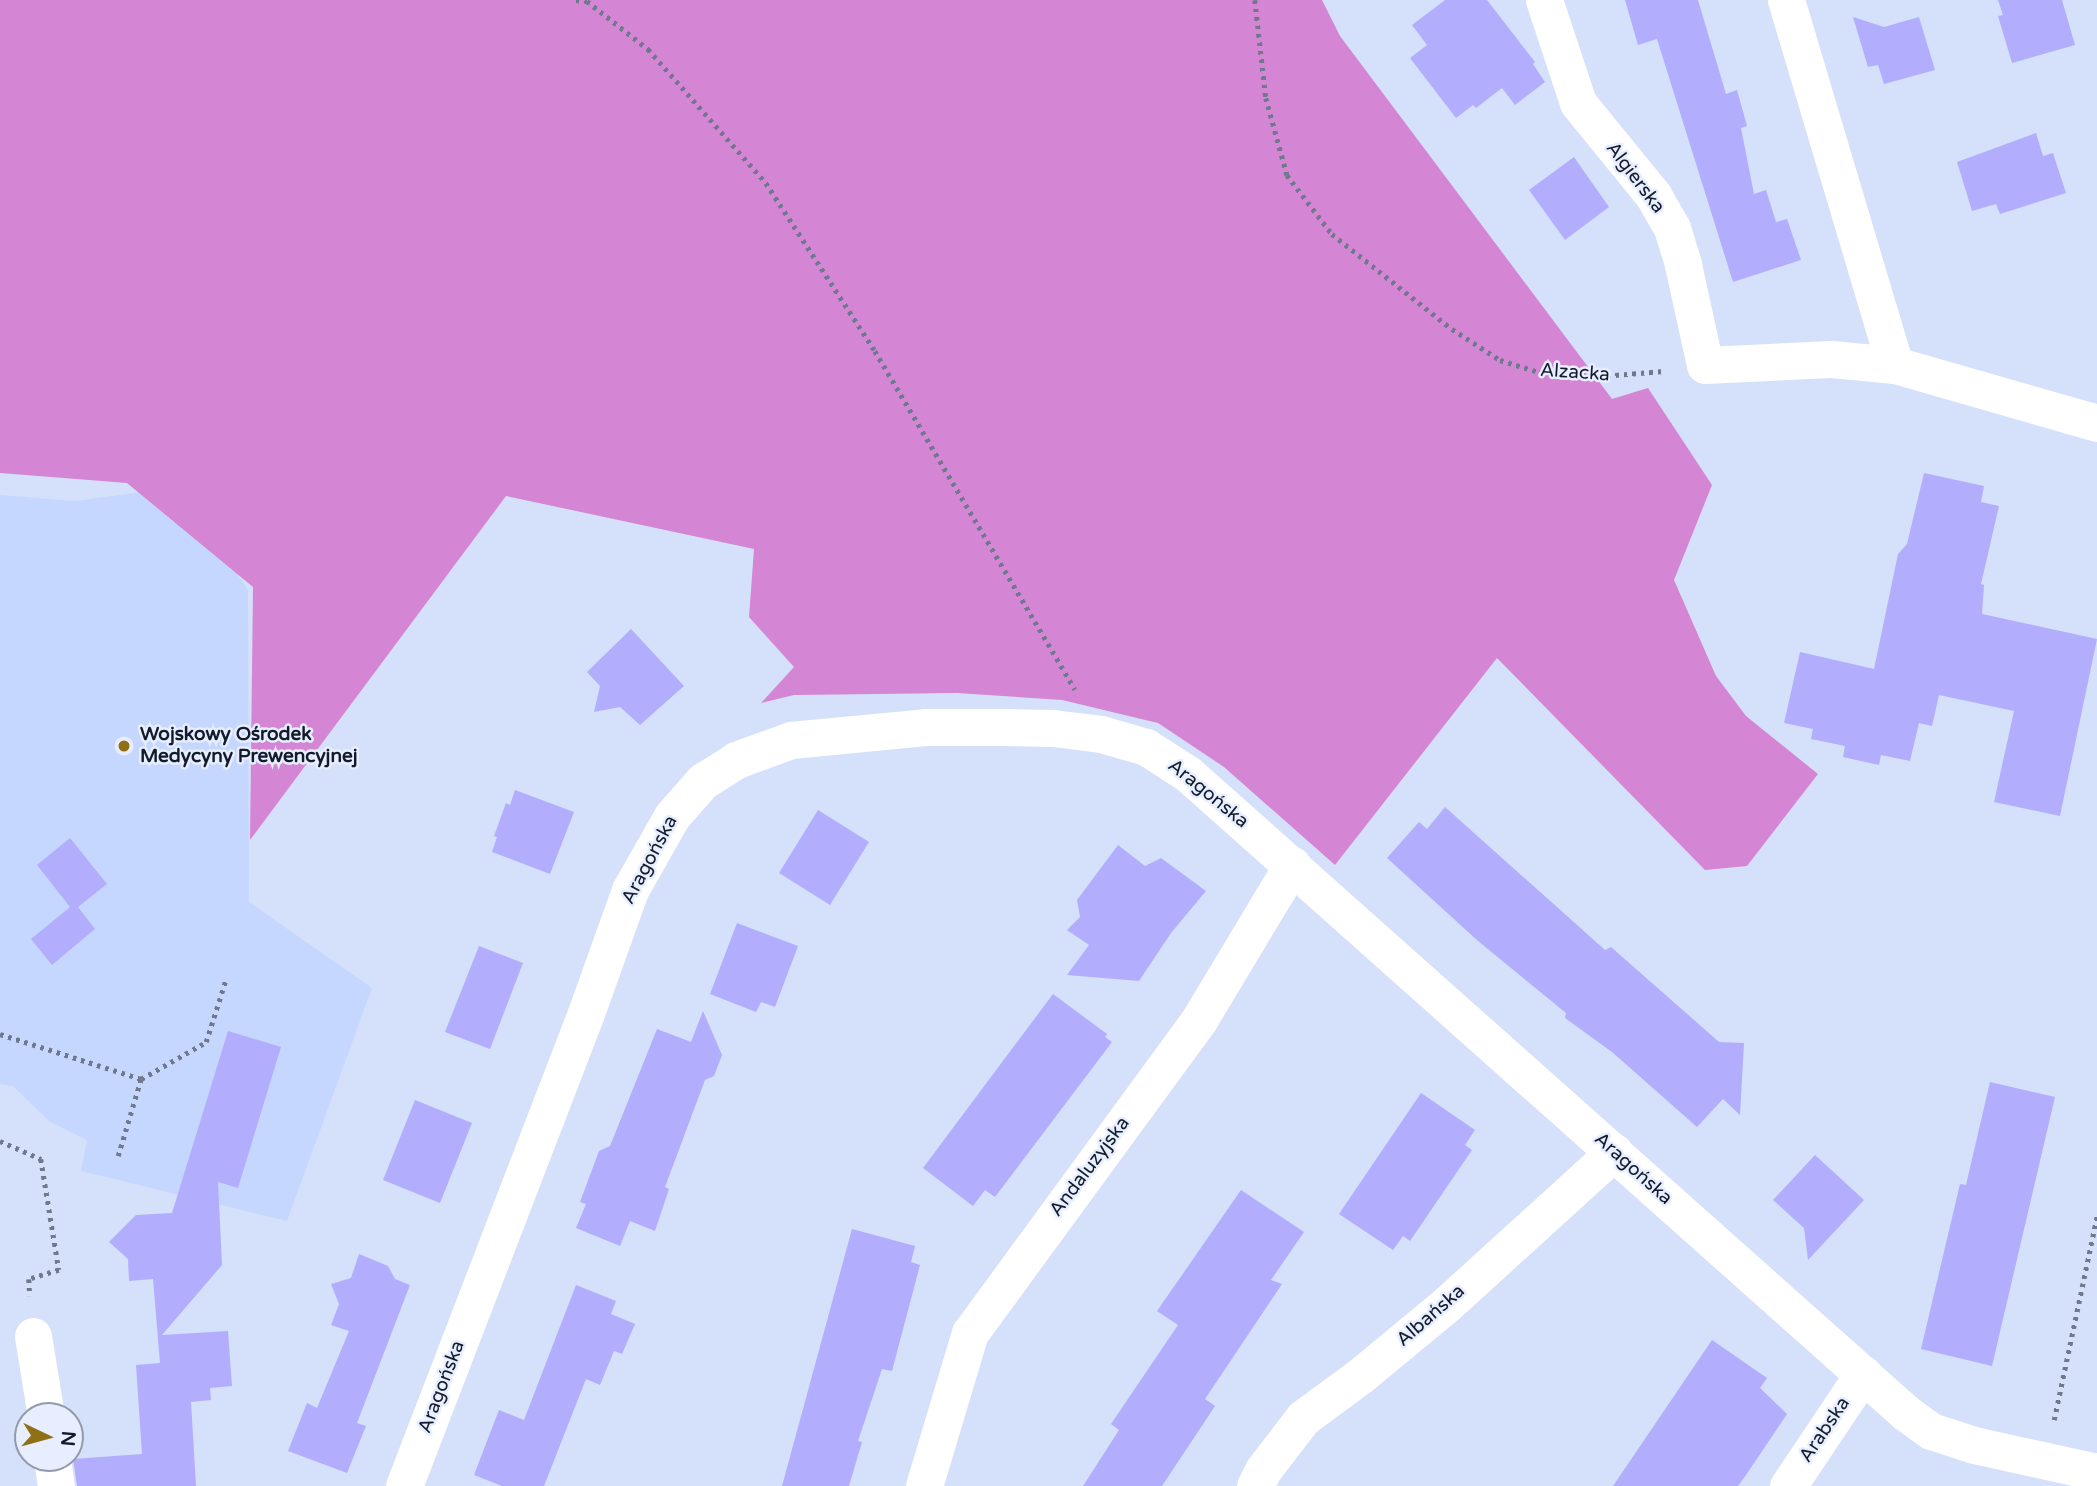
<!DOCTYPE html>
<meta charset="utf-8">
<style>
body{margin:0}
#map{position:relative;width:2097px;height:1486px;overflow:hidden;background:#d5e0fa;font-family:"Varela Round",sans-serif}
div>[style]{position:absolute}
.built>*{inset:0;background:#c6d7ff}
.forest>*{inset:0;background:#d485d4}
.building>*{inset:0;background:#b3adfd}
.path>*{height:4.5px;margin-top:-2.25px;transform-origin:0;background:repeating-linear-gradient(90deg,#6f788c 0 3.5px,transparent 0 8.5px)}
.street>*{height:37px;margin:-18.5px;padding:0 18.5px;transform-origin:18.5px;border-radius:18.5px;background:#fff}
.secondary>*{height:38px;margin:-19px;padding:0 19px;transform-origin:19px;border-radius:19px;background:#fff}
.dots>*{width:19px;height:19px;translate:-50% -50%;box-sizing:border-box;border:4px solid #e6eeff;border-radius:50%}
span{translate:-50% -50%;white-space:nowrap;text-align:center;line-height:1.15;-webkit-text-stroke:5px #e6eeff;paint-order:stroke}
.street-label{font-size:19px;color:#131a29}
.poi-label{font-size:19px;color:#131a29;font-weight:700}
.left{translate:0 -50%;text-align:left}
.north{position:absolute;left:14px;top:1402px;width:70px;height:70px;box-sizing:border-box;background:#e6eeff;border:2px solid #9299a9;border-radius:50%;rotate:95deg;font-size:19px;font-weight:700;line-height:28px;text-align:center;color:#131a29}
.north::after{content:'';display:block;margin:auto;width:24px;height:32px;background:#907015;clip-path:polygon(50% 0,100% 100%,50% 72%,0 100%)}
</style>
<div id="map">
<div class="built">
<div style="clip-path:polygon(177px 487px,248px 590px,249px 902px,372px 988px,287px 1221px,81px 1171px,87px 1140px,49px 1121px,13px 1086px,0 1084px,0 495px,76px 501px)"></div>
</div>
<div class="forest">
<div style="clip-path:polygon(0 0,1322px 0,1340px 36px,1612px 399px,1648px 388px,1712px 485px,1674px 580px,1716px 676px,1746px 716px,1818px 774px,1747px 866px,1705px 870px,1497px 658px,1335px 865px,1224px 767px,1158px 723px,1062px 700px,957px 693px,794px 695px,761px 703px,794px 667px,749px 617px,754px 549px,506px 496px,250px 840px,253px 587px,127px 483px,0 473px)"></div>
</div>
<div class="building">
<div style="clip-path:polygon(1445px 0,1487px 0,1535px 62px,1533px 64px,1545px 82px,1515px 105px,1502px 88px,1476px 108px,1473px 105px,1456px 118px,1410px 58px,1427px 45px,1412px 25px)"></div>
<div style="clip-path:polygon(1625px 0,1698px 0,1726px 94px,1737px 90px,1747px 126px,1741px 128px,1754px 194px,1766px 190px,1776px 222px,1787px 219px,1801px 260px,1733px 282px,1657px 39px,1638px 45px)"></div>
<div style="clip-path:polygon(1998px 0,2062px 0,2075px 45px,2012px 63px,1998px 16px,2003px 15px)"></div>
<div style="clip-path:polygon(1853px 17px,1884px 27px,1919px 17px,1935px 70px,1884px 84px,1878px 65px,1868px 67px)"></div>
<div style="clip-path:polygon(2036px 133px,2043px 156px,2053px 153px,2066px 193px,2000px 214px,1996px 204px,1972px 211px,1957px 162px)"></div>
<div style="clip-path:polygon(1574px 157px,1609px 207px,1565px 240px,1529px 190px)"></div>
<div style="clip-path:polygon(1924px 473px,1984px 486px,1981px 502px,1999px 506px,1981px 584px,1984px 585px,1982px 614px,2097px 639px,2060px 816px,1994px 802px,2014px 711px,1939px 695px,1932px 726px,1919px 723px,1910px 761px,1881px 755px,1879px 765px,1843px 757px,1845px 746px,1811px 739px,1813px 729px,1784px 723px,1800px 652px,1874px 669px,1898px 554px,1907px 544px)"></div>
<div style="clip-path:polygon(631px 629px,684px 686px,640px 725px,620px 707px,594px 712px,600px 686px,587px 672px)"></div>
<div style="clip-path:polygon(515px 790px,574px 812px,550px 874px,492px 852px,497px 837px,494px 836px,506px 803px,510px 805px)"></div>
<div style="clip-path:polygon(1445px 807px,1605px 950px,1611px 947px,1719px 1042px,1744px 1043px,1740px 1115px,1723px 1099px,1697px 1127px,1612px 1052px,1565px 1018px,1566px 1013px,1478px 941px,1387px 858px,1419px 822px,1427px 829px)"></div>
<div style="clip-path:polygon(818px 810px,869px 842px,830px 905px,779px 873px)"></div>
<div style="clip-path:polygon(70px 838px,107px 884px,78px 907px,95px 929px,52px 965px,31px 939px,70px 907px,37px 865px)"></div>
<div style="clip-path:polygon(1118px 845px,1145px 866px,1161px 858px,1206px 891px,1171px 933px,1139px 981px,1067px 975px,1089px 945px,1067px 930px,1080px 917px,1077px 900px)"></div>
<div style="clip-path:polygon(737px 923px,798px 946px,775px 1007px,761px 1002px,756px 1012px,710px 994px)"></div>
<div style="clip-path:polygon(479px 946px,523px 963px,490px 1049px,445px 1032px)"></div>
<div style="clip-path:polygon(1053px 994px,1107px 1034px,1105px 1037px,1112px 1042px,995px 1197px,985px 1190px,973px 1206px,923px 1168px)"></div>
<div style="clip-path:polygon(703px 1011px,722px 1055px,714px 1076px,705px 1080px,665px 1187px,669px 1189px,655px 1231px,630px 1221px,620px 1246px,576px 1228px,586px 1204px,580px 1202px,599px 1151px,610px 1146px,657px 1029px,691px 1042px)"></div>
<div style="clip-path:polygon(228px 1031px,281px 1047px,238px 1188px,218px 1182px,222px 1265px,162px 1335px,228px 1331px,232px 1386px,210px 1388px,211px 1400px,191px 1402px,196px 1486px,77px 1486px,73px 1459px,142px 1454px,136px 1365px,160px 1363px,153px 1279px,129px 1281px,128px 1259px,109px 1242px,136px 1215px,172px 1213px)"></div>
<div style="clip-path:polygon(1990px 1082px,2055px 1097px,1992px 1366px,1921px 1349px,1960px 1184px,1966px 1185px)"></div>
<div style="clip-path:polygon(1421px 1093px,1475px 1130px,1465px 1145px,1472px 1150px,1410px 1241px,1403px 1236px,1393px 1250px,1339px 1214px)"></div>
<div style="clip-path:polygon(415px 1100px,472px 1123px,440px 1203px,383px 1180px)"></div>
<div style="clip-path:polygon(1815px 1155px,1864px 1200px,1808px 1260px,1804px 1228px,1773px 1200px)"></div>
<div style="clip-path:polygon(1241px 1190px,1304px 1232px,1271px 1280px,1282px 1284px,1205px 1399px,1215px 1406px,1162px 1486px,1083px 1486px,1119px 1430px,1111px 1424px,1178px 1325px,1157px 1311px)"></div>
<div style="clip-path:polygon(852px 1229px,915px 1246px,911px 1262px,920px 1265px,892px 1371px,882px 1369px,858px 1441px,862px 1442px,849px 1486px,782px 1486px)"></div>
<div style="clip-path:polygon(359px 1254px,388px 1266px,395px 1279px,410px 1285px,357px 1423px,366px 1426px,347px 1473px,288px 1451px,307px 1403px,317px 1408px,349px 1331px,331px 1325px,339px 1304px,331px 1284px,351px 1278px)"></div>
<div style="clip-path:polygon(576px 1285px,616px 1301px,611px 1314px,635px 1324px,622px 1354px,614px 1351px,600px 1385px,586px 1379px,544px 1486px,502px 1486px,474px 1475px,499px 1410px,524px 1420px)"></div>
<div style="clip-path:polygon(1712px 1340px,1767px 1378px,1760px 1388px,1787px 1414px,1746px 1475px,1738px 1486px,1613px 1486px)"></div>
</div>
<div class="path">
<div style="left:576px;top:0;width:11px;rotate:5deg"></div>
<div style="left:587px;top:1px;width:78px;rotate:38.2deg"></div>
<div style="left:648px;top:49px;width:179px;rotate:48.6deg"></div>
<div style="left:766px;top:183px;width:200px;rotate:57deg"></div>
<div style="left:875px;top:351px;width:393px;rotate:59.4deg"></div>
<div style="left:1255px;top:0;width:99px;rotate:83.6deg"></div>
<div style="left:1266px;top:98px;width:80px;rotate:74.7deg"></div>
<div style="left:1287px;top:175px;width:74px;rotate:52.7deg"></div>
<div style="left:1332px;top:234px;width:153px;rotate:38.4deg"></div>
<div style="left:1452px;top:329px;width:57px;rotate:32.9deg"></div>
<div style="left:1500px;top:360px;width:41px;rotate:17.1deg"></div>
<div style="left:1539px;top:372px;width:51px;rotate:5.6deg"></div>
<div style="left:1590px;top:377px;width:74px;rotate:-4.6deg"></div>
<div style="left:0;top:1034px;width:148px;rotate:17.7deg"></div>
<div style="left:141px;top:1079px;width:75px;rotate:-29.6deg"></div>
<div style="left:206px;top:1042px;width:66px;rotate:-72.4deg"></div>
<div style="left:0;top:1141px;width:45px;rotate:23.7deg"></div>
<div style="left:41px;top:1159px;width:112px;rotate:80.8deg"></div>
<div style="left:59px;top:1270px;width:31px;rotate:163deg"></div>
<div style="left:29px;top:1279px;width:17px;rotate:87deg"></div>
<div style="left:118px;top:1156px;width:80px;rotate:-73.4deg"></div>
<div style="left:2054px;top:1420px;width:208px;rotate:-78.1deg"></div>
</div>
<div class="street">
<div style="left:1544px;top:0;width:108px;rotate:71.7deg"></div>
<div style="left:1578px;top:103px;width:119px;rotate:50.8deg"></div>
<div style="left:1653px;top:195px;width:38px;rotate:60deg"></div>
<div style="left:1672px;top:228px;width:39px;rotate:73deg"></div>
<div style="left:1683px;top:265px;width:102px;rotate:77.6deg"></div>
<div style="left:1705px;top:365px;width:126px;rotate:-2.7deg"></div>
<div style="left:1831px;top:359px;width:64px;rotate:5.4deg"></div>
<div style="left:1895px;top:365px;width:210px;rotate:16deg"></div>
<div style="left:1786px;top:0;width:381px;rotate:73.4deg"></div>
<div style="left:33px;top:1336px;width:81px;rotate:80.8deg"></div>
<div style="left:52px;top:1458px;width:28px;rotate:82deg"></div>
<div style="left:404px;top:1486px;width:507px;rotate:-68.95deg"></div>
<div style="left:586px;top:1013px;width:131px;rotate:-70.3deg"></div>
<div style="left:630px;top:890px;width:85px;rotate:-60.4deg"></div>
<div style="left:672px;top:816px;width:47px;rotate:-48.5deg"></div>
<div style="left:703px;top:781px;width:39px;rotate:-32deg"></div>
<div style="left:736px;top:760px;width:59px;rotate:-20deg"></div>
<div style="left:791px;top:740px;width:135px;rotate:-5.5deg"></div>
<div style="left:925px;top:727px;width:79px"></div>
<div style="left:1004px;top:727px;width:49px;rotate:1.2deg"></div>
<div style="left:1053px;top:728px;width:48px;rotate:7.1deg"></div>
<div style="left:1101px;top:734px;width:47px;rotate:16.1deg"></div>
<div style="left:1146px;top:747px;width:50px;rotate:32.7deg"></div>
<div style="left:1188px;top:774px;width:961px;rotate:41.67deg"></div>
<div style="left:1906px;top:1413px;width:31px;rotate:36deg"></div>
<div style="left:1931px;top:1431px;width:45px;rotate:18deg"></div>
<div style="left:1974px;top:1445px;width:126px;rotate:12.4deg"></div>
<div style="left:924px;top:1486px;width:160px;rotate:-73.3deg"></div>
<div style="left:970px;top:1333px;width:388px;rotate:-53.8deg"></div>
<div style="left:1199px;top:1020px;width:181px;rotate:-59deg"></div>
<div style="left:1255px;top:1486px;width:18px;rotate:-63deg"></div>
<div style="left:1263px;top:1470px;width:66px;rotate:-52.4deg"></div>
<div style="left:1303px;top:1418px;width:71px;rotate:-36.4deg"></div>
<div style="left:1360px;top:1376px;width:113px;rotate:-39.6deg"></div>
<div style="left:1447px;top:1304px;width:226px;rotate:-42.3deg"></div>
<div style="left:1788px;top:1486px;width:135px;rotate:-56.2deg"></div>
</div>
<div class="secondary">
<div style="left:2094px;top:1486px;width:14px;rotate:-78deg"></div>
</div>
<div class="dots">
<div style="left:124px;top:746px;background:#907015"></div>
</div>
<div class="street-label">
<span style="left:1635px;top:178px;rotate:53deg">Algierska</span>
<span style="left:1575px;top:373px;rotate:4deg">Alzacka</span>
<span style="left:1208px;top:794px;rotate:39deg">Aragońska</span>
<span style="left:650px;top:860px;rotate:-62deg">Aragońska</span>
<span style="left:1090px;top:1167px;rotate:-53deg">Andaluzyjska</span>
<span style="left:1633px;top:1169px;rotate:42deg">Aragońska</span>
<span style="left:1431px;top:1316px;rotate:-41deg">Albańska</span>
<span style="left:442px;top:1387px;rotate:-69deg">Aragońska</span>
<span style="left:1825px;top:1430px;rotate:-56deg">Arabska</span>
</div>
<div class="poi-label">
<span class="left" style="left:140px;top:746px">Wojskowy Ośrodek<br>Medycyny Prewencyjnej</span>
</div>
<div class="north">N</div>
</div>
